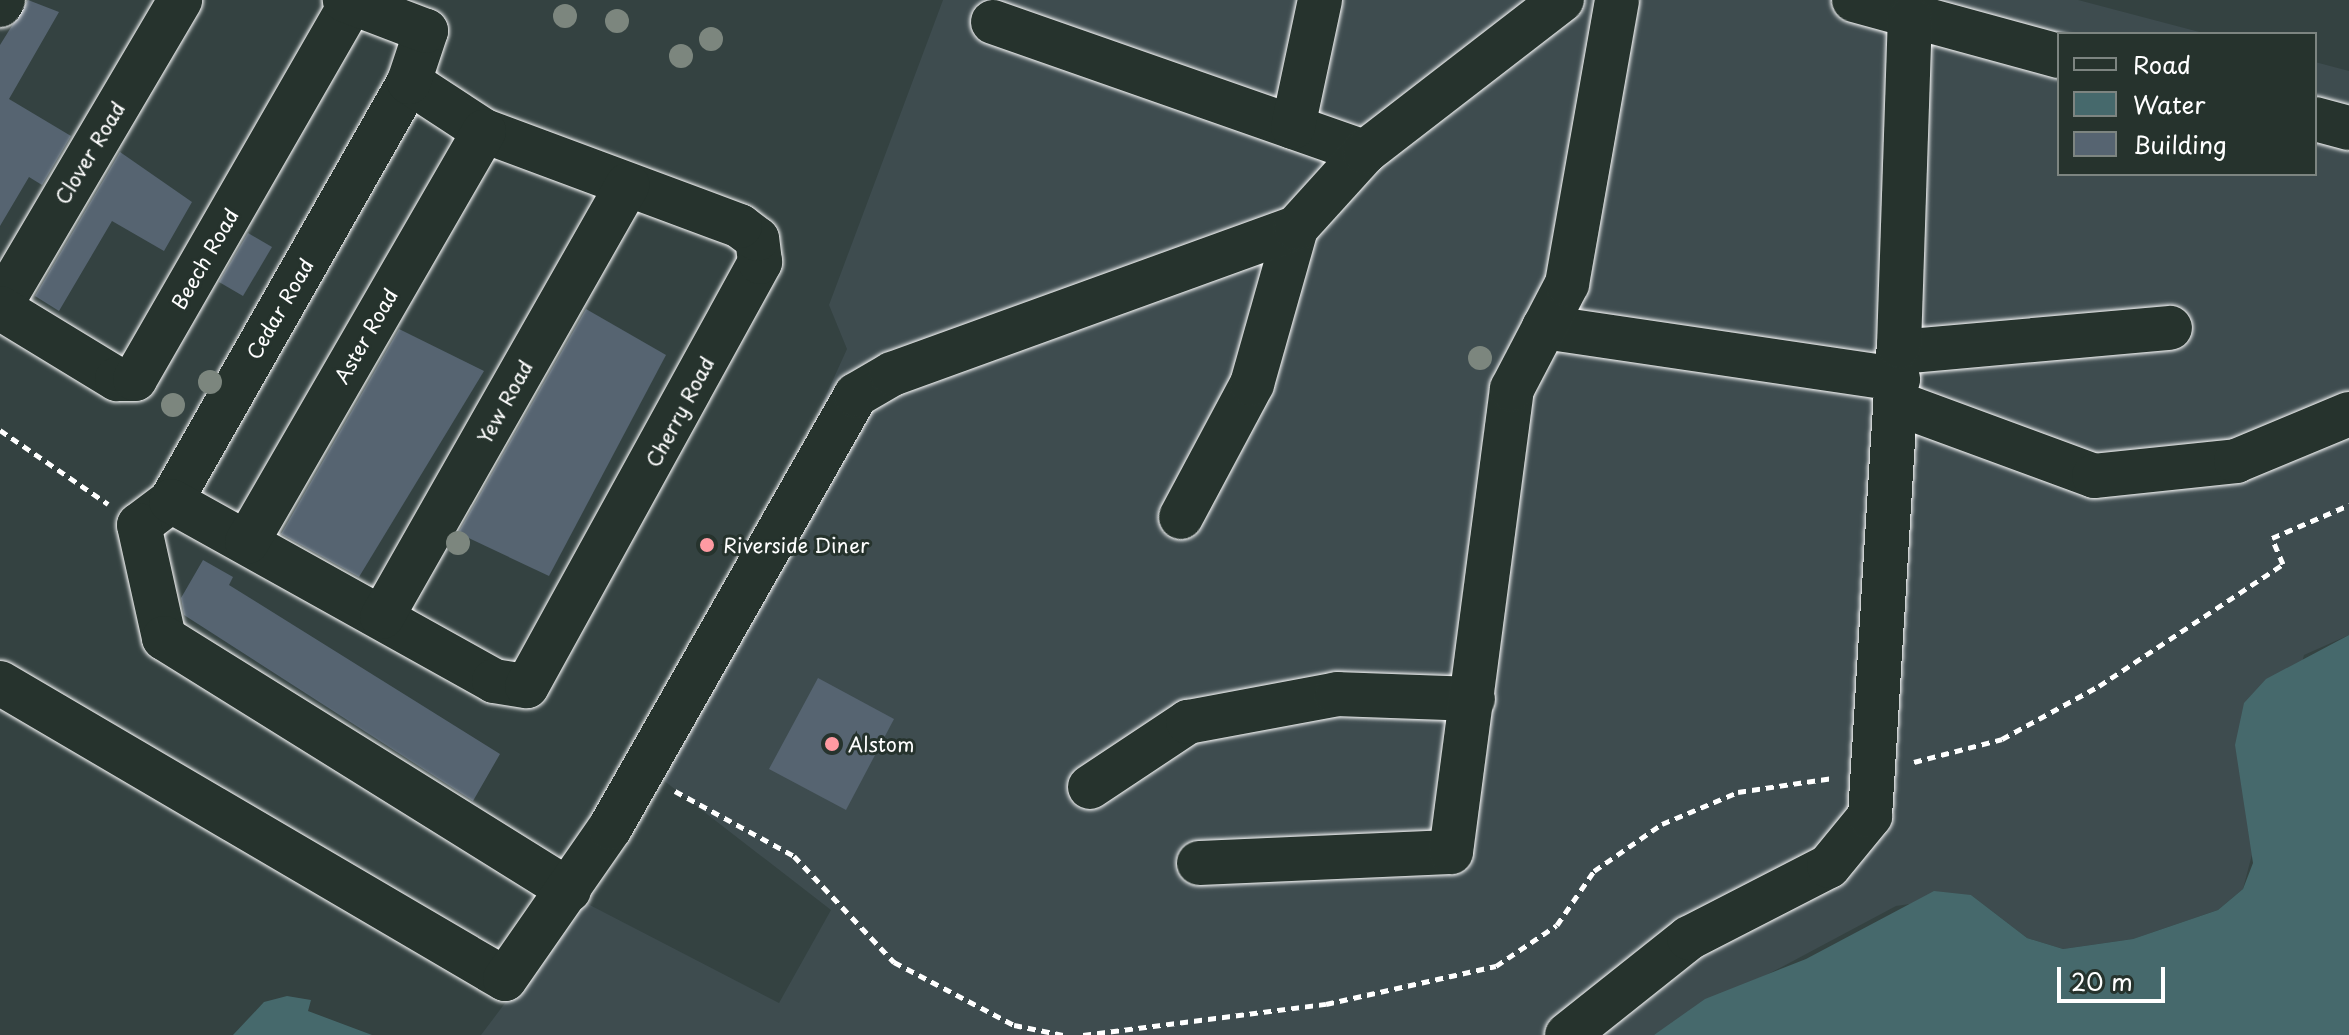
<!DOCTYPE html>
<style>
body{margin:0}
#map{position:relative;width:2349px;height:1035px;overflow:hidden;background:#344241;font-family:"Playpen Sans",sans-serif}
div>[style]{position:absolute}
.built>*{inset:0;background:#3e4c4f}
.water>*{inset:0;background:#46696c}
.building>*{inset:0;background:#566471}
.path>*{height:5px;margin-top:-2.5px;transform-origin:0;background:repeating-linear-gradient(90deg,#fff 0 8px,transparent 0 14px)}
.roads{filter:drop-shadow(0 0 2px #fff) drop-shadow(0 0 2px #fff)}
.minor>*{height:44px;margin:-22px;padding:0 22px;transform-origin:22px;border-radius:22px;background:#26332d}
.trees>*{width:24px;height:24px;margin:-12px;border-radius:50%;background:#7c867e}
.dots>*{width:22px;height:22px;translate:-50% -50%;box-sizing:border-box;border:4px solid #26332d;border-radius:50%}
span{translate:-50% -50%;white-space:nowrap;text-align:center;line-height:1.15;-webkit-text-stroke:6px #26332d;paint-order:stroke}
.street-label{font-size:20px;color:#fff}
.poi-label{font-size:20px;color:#fff}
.left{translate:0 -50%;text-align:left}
.legend{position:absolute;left:2057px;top:32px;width:260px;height:144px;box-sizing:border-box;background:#26332d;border:2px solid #7d8581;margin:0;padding:10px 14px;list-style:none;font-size:24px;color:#fff}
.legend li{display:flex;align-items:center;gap:16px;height:40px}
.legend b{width:40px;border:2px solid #7d8581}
.scale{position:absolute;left:2057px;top:967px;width:108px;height:36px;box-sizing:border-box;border:4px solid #fff;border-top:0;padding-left:10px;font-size:24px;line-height:28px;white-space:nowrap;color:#fff;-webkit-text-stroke:6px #26332d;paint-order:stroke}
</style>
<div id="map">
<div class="built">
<div style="clip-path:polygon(943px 0,2078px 0,2207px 34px,2059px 34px,2059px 174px,2315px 174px,2315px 62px,2349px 71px,2349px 635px,2304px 655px,2243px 889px,2218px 910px,2133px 939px,2063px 949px,2027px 938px,1971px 895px,1896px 906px,1654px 1035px,481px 1035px,582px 901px,779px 1003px,831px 910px,654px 773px,847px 349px,829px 305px)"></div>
</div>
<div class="water">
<div style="clip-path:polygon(2349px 635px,2349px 1035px,1654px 1035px,1705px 999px,1806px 959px,1934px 891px,1971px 895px,2027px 938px,2063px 949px,2133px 939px,2218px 910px,2243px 889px,2253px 863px,2235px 745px,2244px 703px,2266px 679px)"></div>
<div style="clip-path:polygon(287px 996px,311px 1000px,308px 1011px,372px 1035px,233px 1035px,264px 1002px)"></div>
</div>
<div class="building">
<div style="clip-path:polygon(28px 0,59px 12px,9px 99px,71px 136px,42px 185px,29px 177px,0 226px,0 45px)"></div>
<div style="clip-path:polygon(120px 152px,192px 202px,164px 251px,112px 221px,59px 311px,35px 296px)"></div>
<div style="clip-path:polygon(248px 233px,272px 247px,243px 296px,219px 282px)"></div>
<div style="clip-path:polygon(586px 309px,666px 355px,549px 576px,458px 533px)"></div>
<div style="clip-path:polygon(399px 329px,484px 371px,359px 577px,281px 534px)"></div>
<div style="clip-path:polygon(203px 560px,233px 577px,229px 585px,500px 754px,473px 801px,184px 615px,181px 598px)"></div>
<div style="clip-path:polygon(818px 678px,894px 719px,846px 810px,769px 769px)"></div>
</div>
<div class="path">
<div style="left:0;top:430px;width:131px;rotate:34.4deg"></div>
<div style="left:1914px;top:762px;width:91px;rotate:-14.6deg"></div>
<div style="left:2002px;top:739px;width:111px;rotate:-28.7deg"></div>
<div style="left:2099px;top:686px;width:221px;rotate:-33.5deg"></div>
<div style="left:2283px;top:564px;width:28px;rotate:-113deg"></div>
<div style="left:2272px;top:538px;width:84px;rotate:-23.2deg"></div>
<div style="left:675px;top:791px;width:136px;rotate:28.6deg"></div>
<div style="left:794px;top:856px;width:146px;rotate:46.7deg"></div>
<div style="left:894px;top:962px;width:136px;rotate:27.7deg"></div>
<div style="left:1014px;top:1025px;width:50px;rotate:11.5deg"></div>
<div style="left:1083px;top:1035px;width:245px;rotate:-7.3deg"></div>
<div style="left:1326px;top:1004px;width:174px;rotate:-12.6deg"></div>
<div style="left:1496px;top:966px;width:73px;rotate:-33.9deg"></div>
<div style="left:1557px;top:925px;width:65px;rotate:-55.6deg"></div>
<div style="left:1594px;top:871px;width:83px;rotate:-34.7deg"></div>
<div style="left:1662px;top:824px;width:82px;rotate:-22.8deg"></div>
<div style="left:1738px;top:792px;width:96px;rotate:-8.4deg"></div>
</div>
<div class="roads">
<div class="minor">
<div style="left:1854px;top:0;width:213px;rotate:15.3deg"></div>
<div style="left:0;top:5px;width:6px;rotate:-59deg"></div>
<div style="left:993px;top:22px;width:394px;rotate:19.3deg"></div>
<div style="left:409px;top:82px;width:482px;rotate:119.6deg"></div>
<div style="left:171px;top:501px;width:40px;rotate:143deg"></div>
<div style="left:139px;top:525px;width:116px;rotate:77.5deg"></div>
<div style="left:164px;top:638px;width:477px;rotate:31.9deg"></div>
<div style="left:2315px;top:119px;width:35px;rotate:15deg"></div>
<div style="left:1293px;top:127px;width:130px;rotate:-78deg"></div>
<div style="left:0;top:306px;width:355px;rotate:-59.5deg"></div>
<div style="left:0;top:308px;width:137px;rotate:31.3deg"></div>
<div style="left:117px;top:379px;width:18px"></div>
<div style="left:135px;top:379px;width:434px;rotate:-60.1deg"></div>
<div style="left:1544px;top:327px;width:358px;rotate:8.4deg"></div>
<div style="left:1899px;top:352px;width:272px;rotate:-5.1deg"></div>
<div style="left:1896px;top:403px;width:211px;rotate:20.2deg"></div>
<div style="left:2094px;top:476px;width:143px;rotate:-6deg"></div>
<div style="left:2236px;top:461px;width:122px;rotate:-22.6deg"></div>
<div style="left:171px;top:501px;width:370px;rotate:29.1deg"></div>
<div style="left:494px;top:681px;width:33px;rotate:9deg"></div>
<div style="left:527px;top:686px;width:484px;rotate:-61.2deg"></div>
<div style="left:760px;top:262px;width:23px;rotate:-97deg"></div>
<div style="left:757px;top:239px;width:21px;rotate:-143deg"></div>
<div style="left:740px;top:226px;width:273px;rotate:-159.6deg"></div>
<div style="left:484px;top:131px;width:90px;rotate:-146.8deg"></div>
<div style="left:409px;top:82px;width:54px;rotate:-71.6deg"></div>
<div style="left:426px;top:31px;width:87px;rotate:-159.1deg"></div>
<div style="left:1181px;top:517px;width:151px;rotate:-61.9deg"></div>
<div style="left:1252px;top:384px;width:162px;rotate:-74.2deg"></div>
<div style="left:247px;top:542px;width:474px;rotate:-60deg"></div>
<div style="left:382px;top:617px;width:497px;rotate:-60.4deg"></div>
<div style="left:0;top:683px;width:585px;rotate:30.38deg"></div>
<div style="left:505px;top:979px;width:184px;rotate:-55.2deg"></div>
<div style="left:610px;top:828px;width:498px;rotate:-60.4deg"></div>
<div style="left:856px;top:395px;width:42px;rotate:-30.3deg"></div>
<div style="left:892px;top:374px;width:430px;rotate:-19.9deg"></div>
<div style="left:1296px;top:228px;width:103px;rotate:-47.8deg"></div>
<div style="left:1365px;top:152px;width:249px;rotate:-37.7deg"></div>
<div style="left:1090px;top:787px;width:118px;rotate:-33.6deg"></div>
<div style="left:1188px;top:722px;width:152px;rotate:-10.6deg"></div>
<div style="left:1337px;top:694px;width:136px;rotate:2.1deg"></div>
<div style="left:1199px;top:863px;width:252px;rotate:-2.5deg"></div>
<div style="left:1451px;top:852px;width:467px;rotate:-82.5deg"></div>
<div style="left:1512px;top:389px;width:119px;rotate:-62.4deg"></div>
<div style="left:1567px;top:284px;width:288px;rotate:-80deg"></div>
<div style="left:1567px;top:1035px;width:156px;rotate:-38.5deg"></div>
<div style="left:1689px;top:938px;width:157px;rotate:-27.2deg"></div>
<div style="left:1829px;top:866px;width:65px;rotate:-50.6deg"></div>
<div style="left:1870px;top:816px;width:471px;rotate:-86.5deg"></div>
<div style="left:1899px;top:346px;width:327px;rotate:-88.1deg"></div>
</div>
</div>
<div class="trees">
<div style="left:565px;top:16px"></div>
<div style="left:617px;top:21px"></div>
<div style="left:711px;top:39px"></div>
<div style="left:681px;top:56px"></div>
<div style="left:1480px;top:358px"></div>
<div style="left:210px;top:382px"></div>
<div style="left:173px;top:405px"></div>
<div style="left:458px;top:543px"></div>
</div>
<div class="dots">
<div style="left:707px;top:545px;background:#ff9aa2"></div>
<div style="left:832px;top:744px;background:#ff9aa2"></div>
</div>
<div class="street-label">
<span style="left:90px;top:153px;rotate:-59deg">Clover Road</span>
<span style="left:205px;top:259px;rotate:-60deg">Beech Road</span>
<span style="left:280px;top:309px;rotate:-60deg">Cedar Road</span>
<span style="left:366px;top:336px;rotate:-60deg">Aster Road</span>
<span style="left:505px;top:402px;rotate:-61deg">Yew Road</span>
<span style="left:680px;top:412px;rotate:-62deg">Cherry Road</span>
</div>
<div class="poi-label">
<span class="left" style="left:723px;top:545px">Riverside Diner</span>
<span class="left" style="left:848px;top:744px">Alstom</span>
</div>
<ul class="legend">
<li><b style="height:10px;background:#26332d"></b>Road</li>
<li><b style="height:22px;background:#46696c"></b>Water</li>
<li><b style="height:22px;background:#566471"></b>Building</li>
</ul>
<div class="scale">20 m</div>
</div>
